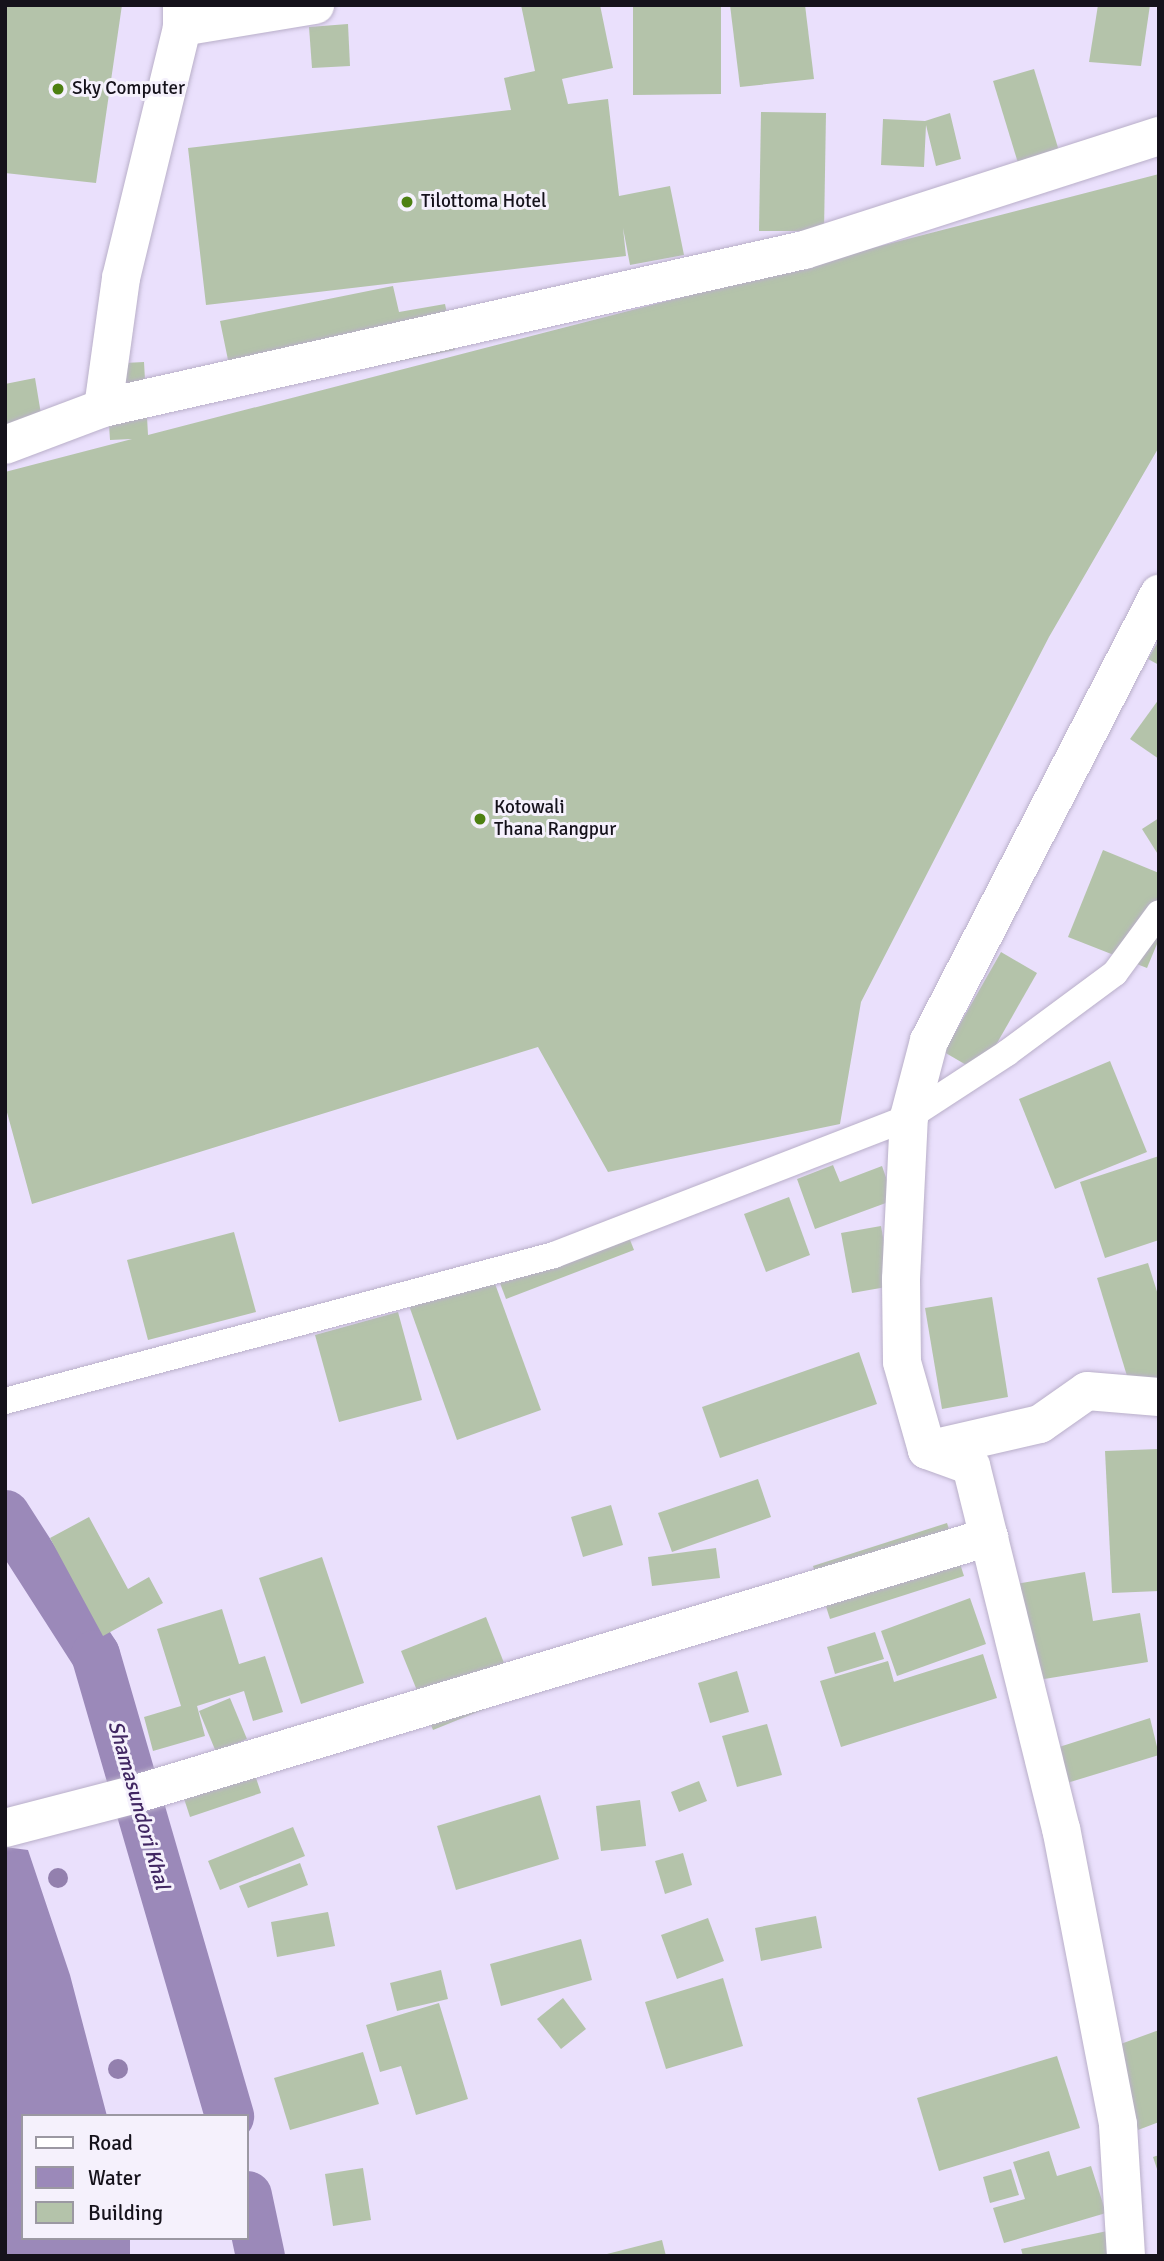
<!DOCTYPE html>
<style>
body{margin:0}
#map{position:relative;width:1164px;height:2261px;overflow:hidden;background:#eae0fc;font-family:Signika,sans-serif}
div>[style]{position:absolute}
.water>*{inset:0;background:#9b89b9}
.canal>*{height:49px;margin:-24.5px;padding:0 24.5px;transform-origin:24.5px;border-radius:24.5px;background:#9b89b9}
.building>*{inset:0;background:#b4c3aa}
.roads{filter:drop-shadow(0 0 2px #b9afc9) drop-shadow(0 0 2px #b9afc9)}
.service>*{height:26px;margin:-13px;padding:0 13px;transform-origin:13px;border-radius:13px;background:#fff}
.minor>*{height:38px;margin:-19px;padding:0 19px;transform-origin:19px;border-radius:19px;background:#fff}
.trees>*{width:20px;height:20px;margin:-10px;border-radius:50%;background:#9380ae}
.dots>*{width:19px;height:19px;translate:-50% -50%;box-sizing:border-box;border:4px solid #f5f1fc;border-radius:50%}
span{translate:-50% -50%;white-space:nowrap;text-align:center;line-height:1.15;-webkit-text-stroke:6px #f5f1fc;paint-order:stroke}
.poi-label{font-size:19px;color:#15121b}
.left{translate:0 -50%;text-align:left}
.water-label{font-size:21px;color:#412662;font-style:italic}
.frame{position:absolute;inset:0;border:7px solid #15121b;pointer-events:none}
.legend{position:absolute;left:21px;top:2114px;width:228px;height:126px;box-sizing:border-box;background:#f5f1fc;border:2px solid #9b98a2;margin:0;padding:9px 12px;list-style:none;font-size:21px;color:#15121b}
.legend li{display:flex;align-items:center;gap:14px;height:35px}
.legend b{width:35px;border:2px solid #9b98a2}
</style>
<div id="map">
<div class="water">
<div style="clip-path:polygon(5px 1847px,28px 1850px,70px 1975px,107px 2116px,23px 2116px,23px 2238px,130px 2238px,130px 2256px,5px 2256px)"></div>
</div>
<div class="canal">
<div style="left:5px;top:1514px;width:166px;rotate:57.3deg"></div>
<div style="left:95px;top:1654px;width:481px;rotate:73.8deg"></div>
<div style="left:247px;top:2195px;width:62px;rotate:78deg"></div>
</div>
<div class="building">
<div style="clip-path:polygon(5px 5px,122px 5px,96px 183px,5px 173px)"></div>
<div style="clip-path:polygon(521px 5px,600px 5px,613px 68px,562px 79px,568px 104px,608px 99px,619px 196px,670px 186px,684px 255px,630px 265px,623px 228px,626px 256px,206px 305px,188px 148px,511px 110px,504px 78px,535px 71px)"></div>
<div style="clip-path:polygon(633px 5px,721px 5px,721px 94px,633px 95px)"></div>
<div style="clip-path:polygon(730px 5px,805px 5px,814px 79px,740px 87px)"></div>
<div style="clip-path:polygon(1098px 5px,1150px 5px,1141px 66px,1089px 62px)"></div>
<div style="clip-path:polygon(348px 24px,350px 66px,312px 68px,309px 27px)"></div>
<div style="clip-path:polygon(1034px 69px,1063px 164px,1022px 176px,993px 81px)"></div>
<div style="clip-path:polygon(761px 112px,826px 113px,824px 231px,759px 231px)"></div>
<div style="clip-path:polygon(950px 113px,961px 159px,936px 166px,926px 125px,924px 167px,881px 165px,883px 119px,925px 121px)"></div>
<div style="clip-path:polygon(1159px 174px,1159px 447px,1049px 637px,861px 1002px,840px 1124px,608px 1172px,538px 1047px,32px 1204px,5px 1105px,5px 472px,132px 439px,110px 440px,105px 364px,144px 362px,148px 435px)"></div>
<div style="clip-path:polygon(393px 286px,399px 312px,445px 304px,455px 350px,235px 394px,220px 321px)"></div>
<div style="clip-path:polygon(35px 378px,43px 426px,5px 432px,5px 384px)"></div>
<div style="clip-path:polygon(1159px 640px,1159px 665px,1148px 659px)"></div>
<div style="clip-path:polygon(1159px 699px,1159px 759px,1130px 739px)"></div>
<div style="clip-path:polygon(1159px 818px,1159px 856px,1142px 829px)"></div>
<div style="clip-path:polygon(1103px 850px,1159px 873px,1159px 939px,1147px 968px,1068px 937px)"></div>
<div style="clip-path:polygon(1001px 952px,1037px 973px,980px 1073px,944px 1052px)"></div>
<div style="clip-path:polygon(1110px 1061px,1147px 1152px,1055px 1189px,1019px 1099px)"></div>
<div style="clip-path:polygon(1159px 1156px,1159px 1240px,1105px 1258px,1080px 1182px)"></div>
<div style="clip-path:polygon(833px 1165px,840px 1182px,882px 1166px,894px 1200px,815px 1229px,797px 1179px)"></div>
<div style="clip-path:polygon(789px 1197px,810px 1255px,766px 1272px,744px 1214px)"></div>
<div style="clip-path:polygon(623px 1222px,634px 1250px,506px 1299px,495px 1270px)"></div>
<div style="clip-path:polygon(881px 1226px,892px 1286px,852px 1293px,841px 1233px)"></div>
<div style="clip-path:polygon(234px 1232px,256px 1312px,148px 1340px,127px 1260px)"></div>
<div style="clip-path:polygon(1148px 1263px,1159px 1298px,1159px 1395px,1135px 1402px,1097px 1278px)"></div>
<div style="clip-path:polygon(490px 1270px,541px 1410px,457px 1440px,407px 1300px)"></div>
<div style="clip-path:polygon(992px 1297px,1008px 1397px,942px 1409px,925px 1308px)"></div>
<div style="clip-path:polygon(398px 1312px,422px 1400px,339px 1422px,315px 1335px)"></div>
<div style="clip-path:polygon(859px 1352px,877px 1404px,720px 1458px,702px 1407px)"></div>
<div style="clip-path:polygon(1159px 1449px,1159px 1591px,1112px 1593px,1105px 1451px)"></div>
<div style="clip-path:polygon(758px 1479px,771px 1517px,672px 1552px,658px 1513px)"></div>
<div style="clip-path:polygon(611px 1505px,623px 1545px,583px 1557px,571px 1517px)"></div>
<div style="clip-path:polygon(89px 1517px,128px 1589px,149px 1577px,163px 1603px,103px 1636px,50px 1538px)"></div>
<div style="clip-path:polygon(947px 1523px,964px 1576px,830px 1619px,813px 1566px)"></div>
<div style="clip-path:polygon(716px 1548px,720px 1578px,652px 1586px,648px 1557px)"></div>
<div style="clip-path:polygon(322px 1557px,364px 1683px,301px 1704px,259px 1578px)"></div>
<div style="clip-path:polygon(1085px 1572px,1093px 1621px,1140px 1613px,1148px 1662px,1032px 1681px,1016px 1584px)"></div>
<div style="clip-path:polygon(970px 1598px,986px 1644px,897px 1676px,881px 1631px)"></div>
<div style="clip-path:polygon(222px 1609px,239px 1664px,265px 1656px,283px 1712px,253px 1721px,244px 1691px,197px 1706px,205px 1736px,153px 1751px,144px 1717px,181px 1706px,157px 1629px)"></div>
<div style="clip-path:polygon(486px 1617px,517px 1696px,433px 1730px,401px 1651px)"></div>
<div style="clip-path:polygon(875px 1632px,884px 1659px,835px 1674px,827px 1647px)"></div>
<div style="clip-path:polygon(983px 1654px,997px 1698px,841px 1747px,820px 1681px,888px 1661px,894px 1682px)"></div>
<div style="clip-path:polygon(737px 1671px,749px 1712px,710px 1723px,698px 1683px)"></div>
<div style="clip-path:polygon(230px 1698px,247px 1739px,216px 1752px,199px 1711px)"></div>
<div style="clip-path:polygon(1150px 1718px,1159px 1755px,1067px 1783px,1056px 1748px)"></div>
<div style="clip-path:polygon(767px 1724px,782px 1775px,737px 1787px,722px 1736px)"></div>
<div style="clip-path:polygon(248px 1754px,261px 1793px,190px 1817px,177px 1777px)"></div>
<div style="clip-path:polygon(699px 1781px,707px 1801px,679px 1812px,671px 1792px)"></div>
<div style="clip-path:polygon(540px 1795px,559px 1859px,456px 1890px,437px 1826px)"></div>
<div style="clip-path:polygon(640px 1800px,646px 1846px,601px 1851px,596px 1806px)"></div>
<div style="clip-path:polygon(293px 1827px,305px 1856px,220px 1890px,208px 1861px)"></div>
<div style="clip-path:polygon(683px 1853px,692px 1885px,665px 1894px,655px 1861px)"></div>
<div style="clip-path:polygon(300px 1863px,308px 1885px,248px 1908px,239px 1886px)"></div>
<div style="clip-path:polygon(328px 1912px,335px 1946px,277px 1957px,271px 1922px)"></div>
<div style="clip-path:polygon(816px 1916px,822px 1948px,761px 1961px,755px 1928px)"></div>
<div style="clip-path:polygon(708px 1918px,724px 1961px,677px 1979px,661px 1935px)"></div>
<div style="clip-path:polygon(581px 1939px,592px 1980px,501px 2006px,490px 1964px)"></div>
<div style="clip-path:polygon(441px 1970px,448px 1999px,397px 2011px,390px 1983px)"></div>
<div style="clip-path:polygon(723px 1978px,743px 2046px,666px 2069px,645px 2002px)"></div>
<div style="clip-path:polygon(563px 1998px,586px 2029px,561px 2049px,537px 2019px)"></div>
<div style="clip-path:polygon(439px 2003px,468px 2099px,416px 2115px,401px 2066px,380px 2072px,366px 2025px)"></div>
<div style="clip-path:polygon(1159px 2030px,1159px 2122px,1138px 2130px,1107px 2049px)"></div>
<div style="clip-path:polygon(363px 2052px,379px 2104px,290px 2130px,274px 2078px)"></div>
<div style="clip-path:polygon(1057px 2056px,1080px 2128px,939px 2171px,917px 2098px)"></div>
<div style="clip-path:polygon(1049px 2151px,1057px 2176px,1091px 2166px,1106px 2213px,1004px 2243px,993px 2208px,1025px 2199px,1013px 2162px)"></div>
<div style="clip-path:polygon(1159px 2155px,1159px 2172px,1158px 2172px,1153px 2157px)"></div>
<div style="clip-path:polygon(363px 2168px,371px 2220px,333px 2226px,325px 2174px)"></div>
<div style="clip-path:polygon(1011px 2169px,1019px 2195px,990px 2203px,983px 2177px)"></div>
<div style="clip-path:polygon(1117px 2229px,1123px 2256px,1023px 2256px,1021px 2249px)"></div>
<div style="clip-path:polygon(662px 2240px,666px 2256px,603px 2256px,603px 2255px)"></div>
</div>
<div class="roads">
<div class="service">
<div style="left:5px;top:1401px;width:568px;rotate:-14.89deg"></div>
<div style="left:554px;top:1255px;width:381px;rotate:-21.2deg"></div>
<div style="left:909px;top:1117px;width:117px;rotate:-33.1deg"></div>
<div style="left:1007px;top:1053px;width:134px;rotate:-36.5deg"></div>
<div style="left:1115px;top:973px;width:74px;rotate:-53.7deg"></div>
</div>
<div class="minor">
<div style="left:182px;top:27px;width:135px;rotate:-9.4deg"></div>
<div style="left:103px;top:408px;width:131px;rotate:-82.1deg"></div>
<div style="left:121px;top:278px;width:258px;rotate:-76.3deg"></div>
<div style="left:182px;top:27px;width:22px;rotate:-90deg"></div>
<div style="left:5px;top:445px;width:105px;rotate:-20.7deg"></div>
<div style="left:103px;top:408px;width:719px;rotate:-12.7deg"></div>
<div style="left:804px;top:250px;width:373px;rotate:-17.8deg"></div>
<div style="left:927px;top:1450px;width:116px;rotate:-13deg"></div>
<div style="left:1040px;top:1424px;width:57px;rotate:-35.1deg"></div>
<div style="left:1087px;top:1391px;width:72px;rotate:4.8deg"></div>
<div style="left:5px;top:1828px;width:135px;rotate:-14.5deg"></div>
<div style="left:136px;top:1794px;width:891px;rotate:-16.77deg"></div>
<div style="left:1126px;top:2256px;width:132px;rotate:-93.5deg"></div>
<div style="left:1118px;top:2124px;width:300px;rotate:-100.9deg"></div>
<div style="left:1061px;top:1829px;width:374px;rotate:-103.9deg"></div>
<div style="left:971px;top:1466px;width:47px;rotate:-160deg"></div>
<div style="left:927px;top:1450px;width:91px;rotate:-105.9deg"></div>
<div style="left:902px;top:1362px;width:83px;rotate:-90.7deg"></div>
<div style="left:901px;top:1279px;width:162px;rotate:-87.2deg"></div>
<div style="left:909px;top:1117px;width:79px;rotate:-75.3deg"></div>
<div style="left:929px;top:1041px;width:503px;rotate:-62.77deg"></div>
</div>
</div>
<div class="trees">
<div style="left:58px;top:1878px"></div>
<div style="left:118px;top:2069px"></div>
</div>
<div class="dots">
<div style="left:58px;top:89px;background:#4d8012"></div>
<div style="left:407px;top:202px;background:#4d8012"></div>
<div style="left:480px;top:819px;background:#4d8012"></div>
</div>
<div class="poi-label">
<span class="left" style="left:72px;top:89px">Sky Computer</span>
<span class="left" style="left:421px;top:202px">Tilottoma Hotel</span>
<span class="left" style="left:494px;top:819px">Kotowali<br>Thana Rangpur</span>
</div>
<div class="water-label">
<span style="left:139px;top:1805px;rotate:74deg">Shamasundori Khal</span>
</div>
<div class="frame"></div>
<ul class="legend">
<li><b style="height:9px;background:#fff"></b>Road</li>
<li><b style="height:19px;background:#9b89b9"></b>Water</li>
<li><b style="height:19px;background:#b4c3aa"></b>Building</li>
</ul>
</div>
